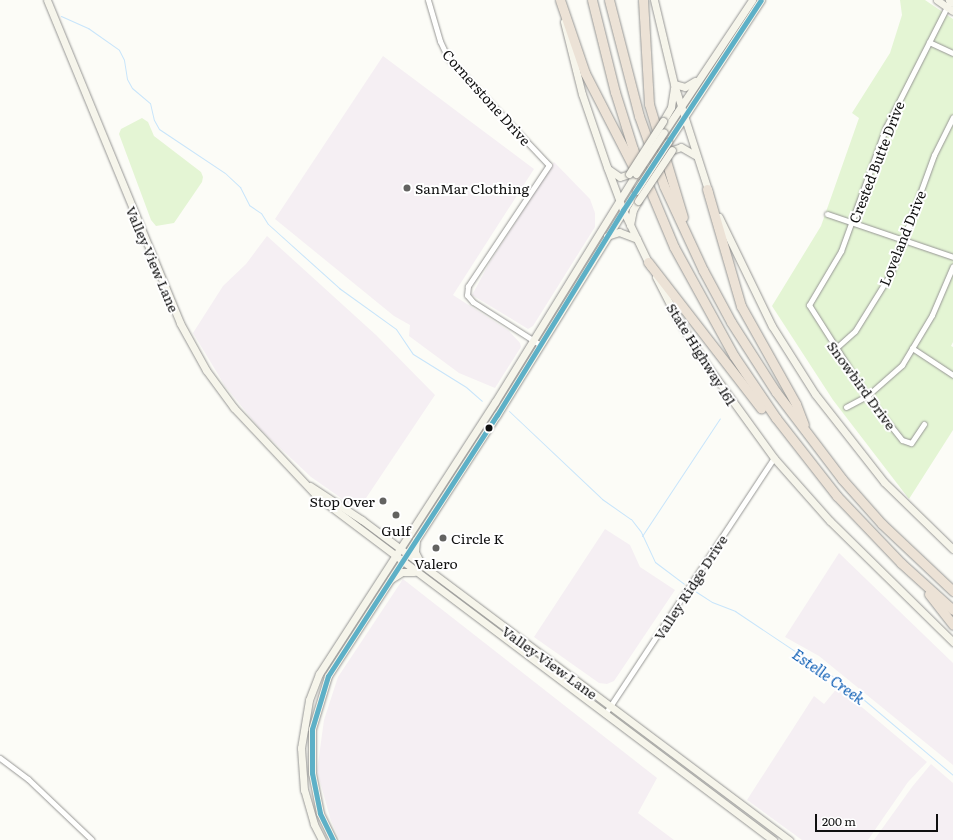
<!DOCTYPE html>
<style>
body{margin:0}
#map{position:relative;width:953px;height:840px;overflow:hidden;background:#fcfcf7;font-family:Literata,serif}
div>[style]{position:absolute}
.industrial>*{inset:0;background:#f5eff3}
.green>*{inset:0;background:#e4f5d4}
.stream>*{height:1px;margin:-0.5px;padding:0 0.5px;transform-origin:0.5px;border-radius:0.5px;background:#c8e5fb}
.roads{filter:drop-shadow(0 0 1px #969694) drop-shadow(0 0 1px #969694)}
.street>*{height:5px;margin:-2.5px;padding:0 2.5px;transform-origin:2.5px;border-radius:2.5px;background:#fffffe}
.secondary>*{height:7px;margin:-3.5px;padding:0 3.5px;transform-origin:3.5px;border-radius:3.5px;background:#f6f5eb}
.highway>*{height:9px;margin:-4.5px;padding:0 4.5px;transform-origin:4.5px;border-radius:4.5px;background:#ece2d6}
.bridges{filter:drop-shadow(0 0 1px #8d8d8b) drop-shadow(0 0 1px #8d8d8b)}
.secondary-bridge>*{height:7px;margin:-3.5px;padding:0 3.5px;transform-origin:3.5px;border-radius:3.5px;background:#f6f5eb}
.bus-1>*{height:5px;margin:-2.5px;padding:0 2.5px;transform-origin:2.5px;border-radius:2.5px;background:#5db0c7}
.dots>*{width:11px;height:11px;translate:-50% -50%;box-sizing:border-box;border:2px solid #fff;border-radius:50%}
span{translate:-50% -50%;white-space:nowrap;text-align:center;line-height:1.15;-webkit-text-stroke:4px #fff;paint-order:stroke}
.street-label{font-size:14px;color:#101010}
.poi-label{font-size:14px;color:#101010}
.left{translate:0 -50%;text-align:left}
.right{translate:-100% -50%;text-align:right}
.water-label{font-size:15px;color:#095bb3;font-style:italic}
.scale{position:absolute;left:815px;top:814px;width:123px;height:18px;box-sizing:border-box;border:2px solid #101010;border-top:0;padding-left:5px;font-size:12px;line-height:14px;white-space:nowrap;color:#101010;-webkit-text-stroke:3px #fff;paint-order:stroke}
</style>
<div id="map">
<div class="industrial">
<div style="clip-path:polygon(383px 56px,534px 169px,453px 295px,509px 331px,520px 343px,521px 347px,495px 388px,459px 373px,409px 336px,410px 325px,394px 316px,275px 219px)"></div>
<div style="clip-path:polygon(554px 162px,590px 199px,595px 213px,595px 227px,533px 326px,528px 329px,472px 295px,490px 262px)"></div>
<div style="clip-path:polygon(267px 236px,376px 335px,435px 395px,358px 510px,311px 477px,261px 430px,225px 386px,193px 333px,223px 286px,246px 264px)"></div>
<div style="clip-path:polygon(605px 529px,630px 545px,640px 567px,675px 590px,614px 681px,607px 684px,599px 683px,534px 637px)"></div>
<div style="clip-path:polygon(839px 553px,953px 663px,953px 765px,819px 656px,785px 637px)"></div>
<div style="clip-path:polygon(403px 579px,657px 778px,638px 813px,674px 840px,340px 840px,331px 821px,317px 771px,324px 720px,338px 677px)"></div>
<div style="clip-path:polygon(838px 687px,927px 762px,908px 782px,868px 840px,802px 840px,747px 800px,814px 696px,824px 704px)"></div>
<div style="clip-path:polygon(931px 764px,953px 783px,953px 840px,874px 840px,912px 787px)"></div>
</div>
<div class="green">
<div style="clip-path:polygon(900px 0,925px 0,953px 19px,953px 342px,951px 346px,953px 347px,953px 430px,909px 499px,833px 400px,772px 306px,821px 226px,859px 118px,852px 113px,890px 53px,902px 15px)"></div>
<div style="clip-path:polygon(142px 118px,148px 122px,154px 136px,201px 172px,203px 177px,202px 182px,174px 223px,156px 226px,151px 220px,119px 134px,121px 129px)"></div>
</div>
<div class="stream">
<div style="left:61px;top:16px;width:30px;rotate:24deg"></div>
<div style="left:88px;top:28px;width:38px;rotate:35deg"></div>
<div style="left:119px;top:50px;width:11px;rotate:63deg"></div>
<div style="left:124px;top:60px;width:19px;rotate:81deg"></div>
<div style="left:127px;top:79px;width:10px;rotate:61deg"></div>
<div style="left:132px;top:88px;width:23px;rotate:40deg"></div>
<div style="left:150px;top:103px;width:17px;rotate:77deg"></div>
<div style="left:154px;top:120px;width:10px;rotate:61deg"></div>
<div style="left:159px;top:129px;width:79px;rotate:33.7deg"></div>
<div style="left:225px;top:173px;width:21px;rotate:43deg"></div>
<div style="left:240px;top:187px;width:20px;rotate:63deg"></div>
<div style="left:249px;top:205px;width:14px;rotate:34deg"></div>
<div style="left:261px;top:213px;width:13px;rotate:58deg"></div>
<div style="left:268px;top:224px;width:96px;rotate:42deg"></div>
<div style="left:339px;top:288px;width:70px;rotate:35.7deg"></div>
<div style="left:396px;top:329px;width:30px;rotate:56deg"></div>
<div style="left:413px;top:354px;width:62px;rotate:31.9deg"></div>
<div style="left:466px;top:387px;width:21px;rotate:41deg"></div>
<div style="left:509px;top:411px;width:128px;rotate:43.4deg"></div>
<div style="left:602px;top:499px;width:35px;rotate:35deg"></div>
<div style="left:631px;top:519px;width:16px;rotate:52deg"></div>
<div style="left:641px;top:532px;width:33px;rotate:65deg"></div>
<div style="left:655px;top:562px;width:36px;rotate:37deg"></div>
<div style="left:642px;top:536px;width:141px;rotate:-56.5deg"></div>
<div style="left:695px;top:591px;width:20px;rotate:33deg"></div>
<div style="left:712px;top:602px;width:25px;rotate:21deg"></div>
<div style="left:735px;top:611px;width:138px;rotate:33.8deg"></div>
<div style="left:850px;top:688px;width:135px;rotate:40.2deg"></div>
</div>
<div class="roads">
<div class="street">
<div style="left:428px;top:0;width:43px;rotate:73.7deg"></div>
<div style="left:440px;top:41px;width:19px;rotate:65deg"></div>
<div style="left:448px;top:58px;width:147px;rotate:46.7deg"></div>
<div style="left:549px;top:165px;width:146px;rotate:123.8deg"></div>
<div style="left:468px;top:286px;width:9px;rotate:96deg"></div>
<div style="left:467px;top:295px;width:9px;rotate:49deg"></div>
<div style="left:473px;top:302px;width:78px;rotate:32.5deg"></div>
<div style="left:929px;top:42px;width:26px;rotate:25deg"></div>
<div style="left:827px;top:214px;width:133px;rotate:18.8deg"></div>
<div style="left:836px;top:348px;width:25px;rotate:-42deg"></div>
<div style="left:855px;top:331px;width:68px;rotate:-58.2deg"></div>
<div style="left:891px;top:273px;width:126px;rotate:-70deg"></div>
<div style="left:934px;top:155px;width:42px;rotate:-63.4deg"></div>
<div style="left:912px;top:348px;width:49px;rotate:33.4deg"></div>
<div style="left:846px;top:407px;width:24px;rotate:-28deg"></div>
<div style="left:867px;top:396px;width:47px;rotate:-41.5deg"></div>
<div style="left:902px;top:365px;width:58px;rotate:-59deg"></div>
<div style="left:932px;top:315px;width:53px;rotate:-66.8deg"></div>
<div style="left:924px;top:424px;width:23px;rotate:124deg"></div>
<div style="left:911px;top:443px;width:9px;rotate:-162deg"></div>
<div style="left:902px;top:440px;width:56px;rotate:-128.5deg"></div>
<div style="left:867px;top:396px;width:108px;rotate:-122.5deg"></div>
<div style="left:809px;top:305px;width:63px;rotate:-59.3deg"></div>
<div style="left:841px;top:251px;width:132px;rotate:-70.1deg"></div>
<div style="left:886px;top:127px;width:137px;rotate:-63.1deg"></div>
<div style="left:605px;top:714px;width:307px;rotate:-56.6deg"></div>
<div style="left:0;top:758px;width:35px;rotate:37deg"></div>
<div style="left:28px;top:779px;width:88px;rotate:43.6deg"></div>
</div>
<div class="secondary">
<div style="left:47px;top:0;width:349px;rotate:67.6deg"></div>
<div style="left:180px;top:323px;width:54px;rotate:61deg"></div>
<div style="left:206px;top:370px;width:47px;rotate:53.6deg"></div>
<div style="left:234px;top:408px;width:122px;rotate:46.7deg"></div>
<div style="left:318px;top:497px;width:570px;rotate:37.01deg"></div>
<div style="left:654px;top:0;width:86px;rotate:76.6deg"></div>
<div style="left:674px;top:84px;width:114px;rotate:72.2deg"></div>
<div style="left:937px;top:0;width:19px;rotate:35deg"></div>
<div style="left:949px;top:0;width:5px;rotate:37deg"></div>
<div style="left:564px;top:22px;width:74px;rotate:76deg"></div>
<div style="left:582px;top:94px;width:77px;rotate:71.1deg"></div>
<div style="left:607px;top:167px;width:46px;rotate:69.6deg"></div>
<div style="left:623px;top:210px;width:62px;rotate:64.3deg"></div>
<div style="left:674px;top:84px;width:11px;rotate:15deg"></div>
<div style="left:685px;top:87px;width:12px;rotate:-31deg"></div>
<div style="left:663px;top:121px;width:16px;rotate:-60deg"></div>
<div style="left:671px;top:107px;width:19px;rotate:-81deg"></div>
<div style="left:664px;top:132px;width:159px;rotate:-56.3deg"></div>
<div style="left:668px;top:142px;width:170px;rotate:-56.8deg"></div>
<div style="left:672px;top:150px;width:9px;rotate:-18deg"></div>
<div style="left:681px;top:147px;width:16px;rotate:30deg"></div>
<div style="left:608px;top:169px;width:14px;rotate:34deg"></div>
<div style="left:620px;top:177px;width:9px;rotate:-18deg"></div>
<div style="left:719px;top:217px;width:121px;rotate:64.1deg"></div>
<div style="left:772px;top:326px;width:80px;rotate:57.7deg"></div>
<div style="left:815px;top:394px;width:112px;rotate:51.9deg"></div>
<div style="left:884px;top:482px;width:96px;rotate:44.2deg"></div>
<div style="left:630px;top:225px;width:15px;rotate:-79deg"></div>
<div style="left:633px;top:210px;width:10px;rotate:-61deg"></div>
<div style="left:607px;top:236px;width:13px;rotate:-18deg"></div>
<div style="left:619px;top:232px;width:19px;rotate:21deg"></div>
<div style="left:656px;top:277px;width:46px;rotate:62.9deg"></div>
<div style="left:677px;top:318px;width:54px;rotate:57.8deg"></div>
<div style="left:706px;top:364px;width:116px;rotate:54.1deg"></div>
<div style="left:774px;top:458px;width:84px;rotate:48.4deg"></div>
<div style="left:830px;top:521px;width:173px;rotate:44.5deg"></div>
<div style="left:310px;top:486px;width:62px;rotate:33.2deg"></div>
<div style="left:362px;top:520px;width:534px;rotate:36.85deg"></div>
<div style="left:416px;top:540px;width:12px;rotate:95deg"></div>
<div style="left:415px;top:552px;width:16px;rotate:63deg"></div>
<div style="left:391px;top:579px;width:13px;rotate:-32deg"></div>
<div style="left:402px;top:572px;width:12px"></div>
<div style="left:322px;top:840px;width:18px;rotate:-117deg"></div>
<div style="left:314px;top:824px;width:35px;rotate:-106deg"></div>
<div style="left:304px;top:790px;width:42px;rotate:-94.1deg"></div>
<div style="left:301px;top:748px;width:49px;rotate:-80.5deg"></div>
<div style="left:309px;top:700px;width:28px;rotate:-69deg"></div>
<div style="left:319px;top:674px;width:324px;rotate:-57.1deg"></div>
<div style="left:495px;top:402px;width:268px;rotate:-58.3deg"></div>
<div style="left:333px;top:840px;width:30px;rotate:-116deg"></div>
<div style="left:320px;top:813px;width:41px;rotate:-101.3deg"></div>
<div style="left:312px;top:773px;width:44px;rotate:-90deg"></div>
<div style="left:312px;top:729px;width:55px;rotate:-73.2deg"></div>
<div style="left:328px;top:676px;width:311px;rotate:-57.1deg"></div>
<div style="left:497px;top:415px;width:264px;rotate:-58.2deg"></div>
</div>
<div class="highway">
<div style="left:560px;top:0;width:77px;rotate:71.1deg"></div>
<div style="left:585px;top:73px;width:114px;rotate:62.8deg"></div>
<div style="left:592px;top:0;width:95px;rotate:76deg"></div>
<div style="left:615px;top:92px;width:60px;rotate:72.5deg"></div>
<div style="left:633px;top:149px;width:106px;rotate:67.3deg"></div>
<div style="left:674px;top:247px;width:124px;rotate:61.2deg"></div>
<div style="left:734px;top:356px;width:75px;rotate:55.9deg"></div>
<div style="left:776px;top:418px;width:99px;rotate:52deg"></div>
<div style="left:837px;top:496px;width:93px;rotate:46.3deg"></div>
<div style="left:901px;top:563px;width:70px;rotate:42.1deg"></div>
<div style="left:609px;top:0;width:120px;rotate:75.5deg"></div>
<div style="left:639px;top:116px;width:74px;rotate:70.3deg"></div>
<div style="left:664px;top:186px;width:93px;rotate:65.1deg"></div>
<div style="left:703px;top:270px;width:59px;rotate:61.7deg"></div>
<div style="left:731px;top:322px;width:83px;rotate:57.3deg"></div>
<div style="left:776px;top:392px;width:109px;rotate:52.8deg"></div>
<div style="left:842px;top:479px;width:60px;rotate:48.4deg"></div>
<div style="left:882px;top:524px;width:98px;rotate:43.3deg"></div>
<div style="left:643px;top:0;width:104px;rotate:86.7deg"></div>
<div style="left:649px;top:104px;width:118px;rotate:73.3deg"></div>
<div style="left:707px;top:189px;width:122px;rotate:73.8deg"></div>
<div style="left:741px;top:306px;width:112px;rotate:60.7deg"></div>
<div style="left:796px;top:404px;width:22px;rotate:69deg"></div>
<div style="left:648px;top:262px;width:185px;rotate:52.3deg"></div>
<div style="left:929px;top:594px;width:39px;rotate:52deg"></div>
</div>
</div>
<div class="bridges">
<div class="secondary-bridge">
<div style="left:629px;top:174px;width:63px;rotate:-57.3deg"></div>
<div style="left:636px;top:174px;width:50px;rotate:-56.3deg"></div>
<div style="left:636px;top:191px;width:59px;rotate:-56.9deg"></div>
<div style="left:638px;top:201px;width:61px;rotate:-56.3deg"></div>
</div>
</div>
<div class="bus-1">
<div style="left:333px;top:840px;width:30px;rotate:-116deg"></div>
<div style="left:320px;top:813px;width:41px;rotate:-101.3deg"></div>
<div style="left:312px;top:773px;width:44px;rotate:-90deg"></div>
<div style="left:312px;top:729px;width:55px;rotate:-73.2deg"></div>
<div style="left:328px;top:676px;width:311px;rotate:-57.1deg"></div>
<div style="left:497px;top:415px;width:241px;rotate:-58.4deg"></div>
<div style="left:623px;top:210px;width:251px;rotate:-56.7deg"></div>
</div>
<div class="dots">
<div style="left:407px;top:188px;background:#636361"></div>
<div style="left:489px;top:428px;background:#101010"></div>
<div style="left:383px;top:501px;background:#636361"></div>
<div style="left:396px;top:515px;background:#636361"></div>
<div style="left:443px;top:538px;background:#636361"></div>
<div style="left:436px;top:548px;background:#636361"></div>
</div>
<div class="street-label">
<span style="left:487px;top:97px;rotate:48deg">Cornerstone Drive</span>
<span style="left:876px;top:162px;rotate:-69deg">Crested Butte Drive</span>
<span style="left:902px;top:238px;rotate:-68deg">Loveland Drive</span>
<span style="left:153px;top:259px;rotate:67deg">Valley View Lane</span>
<span style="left:702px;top:354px;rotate:58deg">State Highway 161</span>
<span style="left:862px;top:385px;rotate:54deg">Snowbird Drive</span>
<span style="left:690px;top:587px;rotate:-57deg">Valley Ridge Drive</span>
<span style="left:550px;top:662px;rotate:36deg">Valley View Lane</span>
</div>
<div class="poi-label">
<span class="left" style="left:415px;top:188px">SanMar Clothing</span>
<span class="right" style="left:375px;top:501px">Stop Over</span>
<span style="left:396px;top:530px">Gulf</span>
<span class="left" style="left:451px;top:538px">Circle K</span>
<span style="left:436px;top:563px">Valero</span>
</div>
<div class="water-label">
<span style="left:829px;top:676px;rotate:35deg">Estelle Creek</span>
</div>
<div class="scale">200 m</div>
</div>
